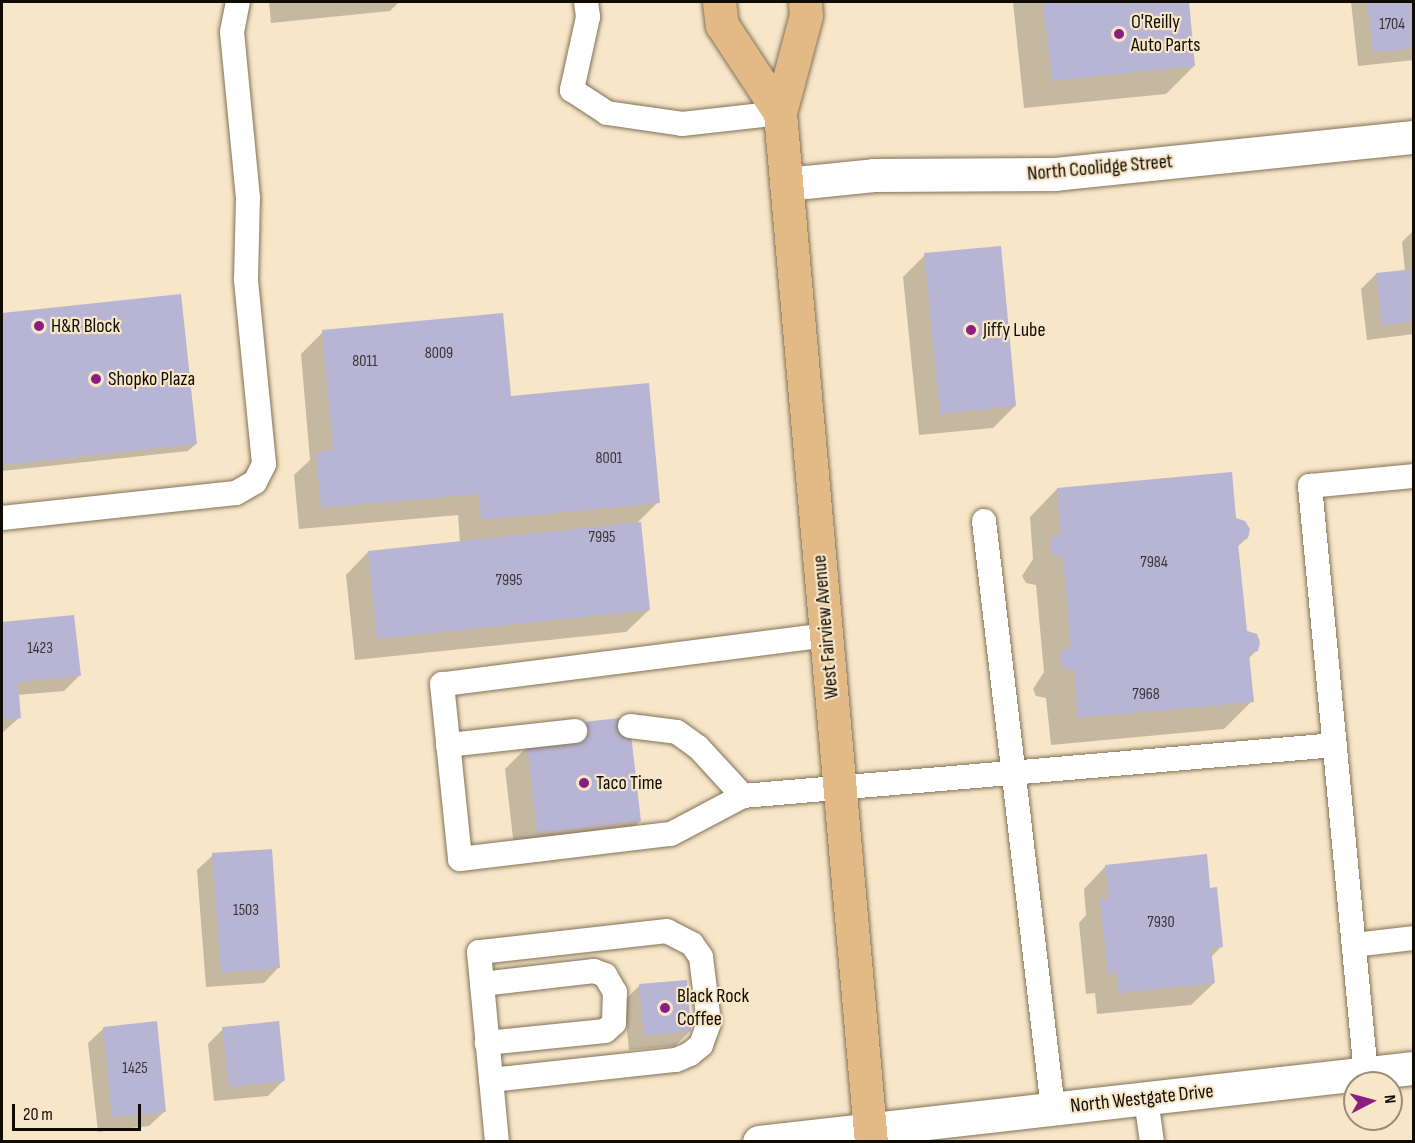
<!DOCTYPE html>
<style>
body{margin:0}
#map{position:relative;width:1415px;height:1143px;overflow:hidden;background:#f7e6c8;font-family:"Sofia Sans Condensed",sans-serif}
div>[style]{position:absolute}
.shadow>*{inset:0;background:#0003}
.building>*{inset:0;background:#b8b4d3}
.roads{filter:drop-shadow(0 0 2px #827257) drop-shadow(0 0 2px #827257)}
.service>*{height:24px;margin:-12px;padding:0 12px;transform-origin:12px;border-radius:12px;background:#fff}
.minor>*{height:33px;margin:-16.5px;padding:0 16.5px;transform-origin:16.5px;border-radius:16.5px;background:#fff}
.primary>*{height:33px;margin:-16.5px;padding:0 16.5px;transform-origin:16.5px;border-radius:16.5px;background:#e3b985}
.dots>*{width:16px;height:16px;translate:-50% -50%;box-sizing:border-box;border:3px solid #f7e6c8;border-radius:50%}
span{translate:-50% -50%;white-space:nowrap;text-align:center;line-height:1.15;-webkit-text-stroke:4.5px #f7e6c8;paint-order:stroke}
.number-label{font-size:16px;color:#3a3537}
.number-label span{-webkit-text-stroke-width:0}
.poi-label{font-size:20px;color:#100b03}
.left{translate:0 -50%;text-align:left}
.street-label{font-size:20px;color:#100b03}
.frame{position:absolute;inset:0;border:3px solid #100b03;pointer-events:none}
.north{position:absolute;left:1343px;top:1071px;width:60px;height:60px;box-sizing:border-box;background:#f7e6c8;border:2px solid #9b8e79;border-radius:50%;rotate:84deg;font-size:16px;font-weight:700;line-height:24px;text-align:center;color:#100b03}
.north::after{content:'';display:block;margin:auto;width:21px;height:27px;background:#8c1e81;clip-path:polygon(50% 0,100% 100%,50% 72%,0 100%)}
.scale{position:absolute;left:12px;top:1104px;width:129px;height:27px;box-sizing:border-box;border:3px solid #100b03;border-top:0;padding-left:8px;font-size:18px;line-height:21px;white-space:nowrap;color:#100b03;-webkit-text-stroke:4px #f7e6c8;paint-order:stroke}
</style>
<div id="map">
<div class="shadow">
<div style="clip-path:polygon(269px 2px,399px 2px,390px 11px,271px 23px)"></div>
<div style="clip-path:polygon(1013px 2px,1187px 2px,1194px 66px,1166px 94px,1024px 108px)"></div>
<div style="clip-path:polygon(1351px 2px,1414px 2px,1414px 60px,1358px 66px)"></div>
<div style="clip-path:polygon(1414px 230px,1414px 334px,1367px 340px,1361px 289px,1376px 274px,1405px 271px,1402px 242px)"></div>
<div style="clip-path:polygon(925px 255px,1015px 406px,993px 428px,919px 435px,903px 277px)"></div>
<div style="clip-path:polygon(180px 295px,196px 444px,188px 451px,2px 471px,2px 314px)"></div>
<div style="clip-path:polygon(323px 332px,510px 398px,658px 502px,636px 524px,649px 610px,626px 632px,355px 660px,346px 575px,368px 552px,460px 543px,458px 515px,299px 529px,294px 475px,310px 460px,301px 354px)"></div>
<div style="clip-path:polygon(1057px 489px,1235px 519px,1247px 538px,1237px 547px,1245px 633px,1257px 650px,1248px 659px,1252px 701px,1224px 729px,1051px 745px,1046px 698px,1036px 696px,1033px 689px,1044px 672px,1036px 585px,1026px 583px,1022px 576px,1033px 559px,1030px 517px)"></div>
<div style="clip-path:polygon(73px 617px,79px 676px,64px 691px,17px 695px,20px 717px,2px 733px,2px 624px)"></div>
<div style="clip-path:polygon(528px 746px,640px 821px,617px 843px,515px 855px,505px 769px)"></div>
<div style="clip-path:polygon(213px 855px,279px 967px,264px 983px,206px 987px,197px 870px)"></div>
<div style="clip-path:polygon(1106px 866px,1209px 890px,1221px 947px,1211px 957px,1214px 983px,1191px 1005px,1097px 1014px,1095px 993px,1086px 994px,1079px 923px,1086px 915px,1084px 889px)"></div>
<div style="clip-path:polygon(639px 986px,690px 1031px,675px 1046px,629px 1050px,624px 1001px)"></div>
<div style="clip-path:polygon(104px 1028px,165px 1111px,149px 1126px,98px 1132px,88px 1043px)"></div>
<div style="clip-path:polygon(223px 1029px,284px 1080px,268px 1096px,214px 1101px,208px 1044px)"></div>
</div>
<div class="building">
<div style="clip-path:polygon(1043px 2px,1189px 2px,1195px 66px,1052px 81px)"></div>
<div style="clip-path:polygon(1367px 2px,1414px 2px,1414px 48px,1373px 52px)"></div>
<div style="clip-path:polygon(1001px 246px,1016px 406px,940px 414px,924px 253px)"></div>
<div style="clip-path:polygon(1414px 269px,1414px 321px,1382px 325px,1376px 273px)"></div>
<div style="clip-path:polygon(181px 294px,197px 444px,2px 465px,2px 313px)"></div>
<div style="clip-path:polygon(503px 313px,511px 396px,649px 383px,660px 503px,481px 520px,479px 494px,321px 508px,316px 452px,333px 450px,322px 330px)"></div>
<div style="clip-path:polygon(1232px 472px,1236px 518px,1245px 521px,1250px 529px,1248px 538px,1238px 543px,1247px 631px,1257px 634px,1260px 642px,1258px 651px,1249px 654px,1254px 702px,1078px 718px,1074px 670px,1064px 669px,1060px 661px,1062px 651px,1071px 647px,1063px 557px,1054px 556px,1049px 548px,1052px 538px,1061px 534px,1057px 488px)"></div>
<div style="clip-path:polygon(641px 522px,650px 610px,377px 639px,368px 551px)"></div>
<div style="clip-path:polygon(74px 615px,81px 676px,18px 682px,21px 718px,2px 720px,2px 622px)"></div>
<div style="clip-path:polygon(629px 717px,641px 821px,537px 833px,527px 745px,574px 723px)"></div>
<div style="clip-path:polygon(272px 849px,280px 968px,221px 973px,212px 853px)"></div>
<div style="clip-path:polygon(1207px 854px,1210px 888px,1217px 887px,1223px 947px,1211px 948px,1215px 983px,1119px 993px,1116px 972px,1108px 973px,1100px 899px,1109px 898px,1105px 865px)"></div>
<div style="clip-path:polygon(687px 980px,691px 1031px,644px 1036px,639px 984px)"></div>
<div style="clip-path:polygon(157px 1021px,166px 1112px,112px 1117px,103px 1027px)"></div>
<div style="clip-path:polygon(279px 1021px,285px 1081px,229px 1087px,222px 1027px)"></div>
</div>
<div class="roads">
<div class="service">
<div style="left:586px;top:2px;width:15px;rotate:82deg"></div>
<div style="left:588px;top:17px;width:75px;rotate:102.4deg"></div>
<div style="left:572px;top:90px;width:42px;rotate:33.3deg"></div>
<div style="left:607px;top:113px;width:76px;rotate:8.3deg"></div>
<div style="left:682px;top:124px;width:99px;rotate:-6.4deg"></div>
<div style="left:2px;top:518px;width:235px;rotate:-6.1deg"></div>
<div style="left:236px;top:493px;width:22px;rotate:-30deg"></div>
<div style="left:255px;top:482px;width:20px;rotate:-63deg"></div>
<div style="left:264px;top:464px;width:186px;rotate:-95.6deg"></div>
<div style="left:246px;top:279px;width:81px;rotate:-88.6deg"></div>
<div style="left:248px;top:198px;width:167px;rotate:-95.5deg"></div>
<div style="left:232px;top:32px;width:31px;rotate:-79deg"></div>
<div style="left:984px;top:521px;width:592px;rotate:83.31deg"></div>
<div style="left:827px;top:635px;width:388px;rotate:172.7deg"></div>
<div style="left:442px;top:684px;width:176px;rotate:84.1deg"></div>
<div style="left:460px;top:859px;width:212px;rotate:-6.8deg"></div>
<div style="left:671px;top:834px;width:81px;rotate:-27.8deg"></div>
<div style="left:743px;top:796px;width:594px;rotate:-4.92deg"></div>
<div style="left:630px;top:726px;width:47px;rotate:7.3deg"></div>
<div style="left:677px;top:732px;width:26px;rotate:36deg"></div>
<div style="left:698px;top:747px;width:67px;rotate:47.4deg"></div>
<div style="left:448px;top:745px;width:128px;rotate:-6.3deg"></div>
<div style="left:1354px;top:945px;width:60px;rotate:-6.7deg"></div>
<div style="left:482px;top:984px;width:113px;rotate:-6.6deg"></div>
<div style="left:594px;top:971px;width:12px;rotate:20deg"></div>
<div style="left:605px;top:975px;width:20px;rotate:60deg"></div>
<div style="left:615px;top:992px;width:31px;rotate:92deg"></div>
<div style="left:614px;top:1023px;width:12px;rotate:138deg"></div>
<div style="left:605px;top:1031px;width:119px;rotate:174.2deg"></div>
<div style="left:1366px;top:1074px;width:591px;rotate:-95.44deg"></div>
<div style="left:1310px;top:486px;width:104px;rotate:-5.5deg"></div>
<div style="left:491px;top:1080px;width:186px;rotate:-6.2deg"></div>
<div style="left:676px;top:1060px;width:15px;rotate:-23deg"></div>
<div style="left:690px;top:1054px;width:14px;rotate:-39deg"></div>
<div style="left:701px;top:1045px;width:23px;rotate:-70deg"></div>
<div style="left:709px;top:1023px;width:66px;rotate:-96.9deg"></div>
<div style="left:701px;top:957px;width:16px;rotate:-125deg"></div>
<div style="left:692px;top:944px;width:28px;rotate:-153deg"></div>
<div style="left:667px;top:931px;width:189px;rotate:173.6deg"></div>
<div style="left:479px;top:952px;width:191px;rotate:84.6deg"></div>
<div style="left:1146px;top:1099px;width:43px;rotate:82.1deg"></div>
</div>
<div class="minor">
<div style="left:786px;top:184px;width:88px;rotate:-5.8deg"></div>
<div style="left:874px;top:175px;width:181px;rotate:-0.3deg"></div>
<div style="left:1055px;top:174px;width:361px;rotate:-5.9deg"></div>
<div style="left:759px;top:1142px;width:659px;rotate:-6.45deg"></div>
</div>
<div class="primary">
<div style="left:719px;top:2px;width:23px;rotate:83deg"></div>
<div style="left:722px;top:25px;width:105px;rotate:56.6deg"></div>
<div style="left:805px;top:2px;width:13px;rotate:86deg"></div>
<div style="left:806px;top:15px;width:101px;rotate:104.9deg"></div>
<div style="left:780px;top:113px;width:1033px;rotate:84.95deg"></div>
</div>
</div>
<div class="dots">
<div style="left:1119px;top:34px;background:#8c1e81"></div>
<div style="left:39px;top:326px;background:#8c1e81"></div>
<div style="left:971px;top:330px;background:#8c1e81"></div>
<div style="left:96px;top:379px;background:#8c1e81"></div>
<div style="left:584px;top:783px;background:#8c1e81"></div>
<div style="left:665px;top:1008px;background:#8c1e81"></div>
</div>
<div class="number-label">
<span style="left:1392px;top:25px">1704</span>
<span style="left:439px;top:354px">8009</span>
<span style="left:365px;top:362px">8011</span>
<span style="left:609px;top:459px">8001</span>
<span style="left:602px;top:538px">7995</span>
<span style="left:1154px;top:563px">7984</span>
<span style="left:509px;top:581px">7995</span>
<span style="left:40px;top:649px">1423</span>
<span style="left:1146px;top:695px">7968</span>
<span style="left:246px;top:911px">1503</span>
<span style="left:1161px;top:923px">7930</span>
<span style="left:135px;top:1069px">1425</span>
</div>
<div class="poi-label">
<span class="left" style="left:1131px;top:34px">O'Reilly<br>Auto Parts</span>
<span class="left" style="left:51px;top:326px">H&amp;R Block</span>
<span class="left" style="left:983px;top:330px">Jiffy Lube</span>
<span class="left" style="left:108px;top:379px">Shopko Plaza</span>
<span class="left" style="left:596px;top:783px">Taco Time</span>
<span class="left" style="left:677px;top:1008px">Black Rock<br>Coffee</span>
</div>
<div class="street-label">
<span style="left:1100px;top:168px;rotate:-5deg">North Coolidge Street</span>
<span style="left:826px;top:627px;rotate:-95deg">West Fairview Avenue</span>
<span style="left:1142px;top:1099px;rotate:-6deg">North Westgate Drive</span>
</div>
<div class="frame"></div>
<div class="north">N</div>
<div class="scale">20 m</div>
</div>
